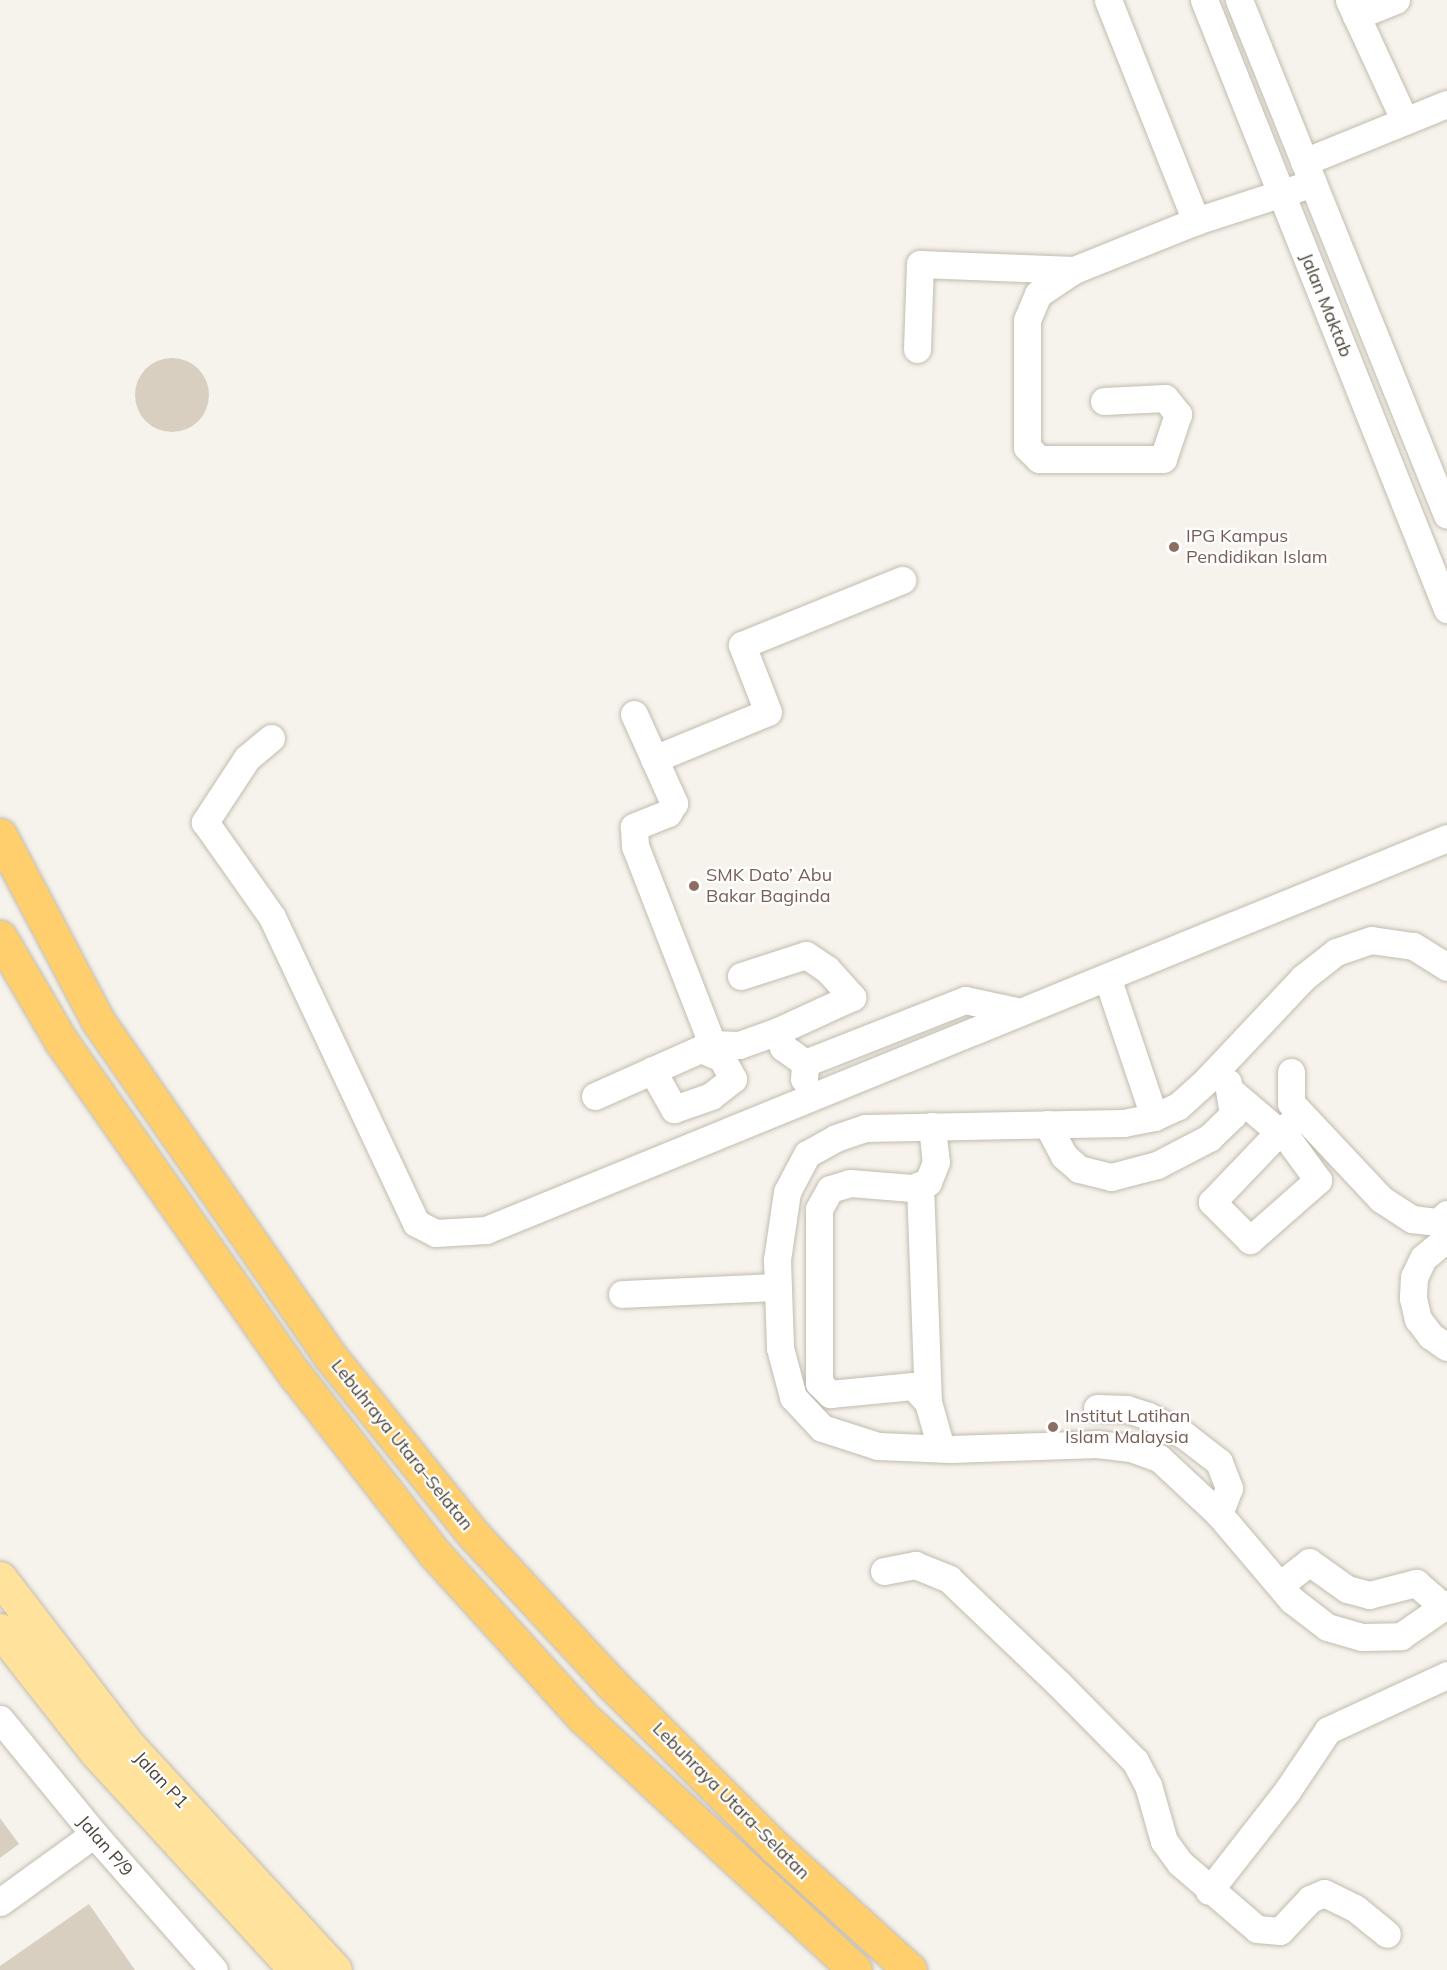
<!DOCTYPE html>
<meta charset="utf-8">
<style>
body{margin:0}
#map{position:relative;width:1447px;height:1970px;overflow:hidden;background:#f6f3ec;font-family:Mulish,sans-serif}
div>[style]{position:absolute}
.building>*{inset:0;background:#d8cfc1}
.round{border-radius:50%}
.roads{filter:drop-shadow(0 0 2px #c2bbae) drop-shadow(0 0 2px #c2bbae)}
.minor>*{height:27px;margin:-13.5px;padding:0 13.5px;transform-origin:13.5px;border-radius:13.5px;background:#fff}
.major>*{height:33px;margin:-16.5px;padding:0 16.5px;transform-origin:16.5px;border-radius:16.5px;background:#ffe39c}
.highway>*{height:33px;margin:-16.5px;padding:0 16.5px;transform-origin:16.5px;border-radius:16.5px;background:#ffcf6e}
.dots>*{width:16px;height:16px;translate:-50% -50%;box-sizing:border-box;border:3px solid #fff;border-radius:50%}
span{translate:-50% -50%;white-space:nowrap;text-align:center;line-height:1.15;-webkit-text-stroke:4.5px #fff;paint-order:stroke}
.street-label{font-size:18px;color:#4b4439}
.education-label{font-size:18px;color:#785e54}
.left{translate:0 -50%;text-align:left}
</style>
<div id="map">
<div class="building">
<div class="round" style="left:135px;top:358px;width:74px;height:74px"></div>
<div style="clip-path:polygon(0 1818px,19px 1844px,0 1858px)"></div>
<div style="clip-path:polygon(89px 1904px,135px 1970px,0 1970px,0 1966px)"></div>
</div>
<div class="roads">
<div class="minor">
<div style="left:1108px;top:0;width:238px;rotate:68.3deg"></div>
<div style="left:1204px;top:0;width:656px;rotate:68.25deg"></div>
<div style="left:1239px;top:0;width:555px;rotate:68.01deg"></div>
<div style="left:1349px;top:0;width:133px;rotate:65.2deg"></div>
<div style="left:1356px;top:16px;width:43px;rotate:-21.8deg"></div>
<div style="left:1304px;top:162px;width:154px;rotate:-22.1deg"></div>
<div style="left:917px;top:349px;width:85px;rotate:-88deg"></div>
<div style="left:920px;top:264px;width:154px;rotate:2.2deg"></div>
<div style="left:1104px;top:401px;width:61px;rotate:-2.8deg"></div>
<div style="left:1165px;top:398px;width:21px;rotate:51deg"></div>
<div style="left:1178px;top:414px;width:47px;rotate:108.4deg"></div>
<div style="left:1163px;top:459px;width:124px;rotate:180deg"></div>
<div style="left:1039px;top:459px;width:17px;rotate:-135deg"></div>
<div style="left:1027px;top:447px;width:127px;rotate:-90deg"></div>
<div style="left:1027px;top:320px;width:28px;rotate:-67deg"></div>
<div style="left:1038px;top:294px;width:43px;rotate:-33.7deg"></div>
<div style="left:1074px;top:270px;width:131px;rotate:-21.9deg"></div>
<div style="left:1196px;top:221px;width:123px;rotate:-18deg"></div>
<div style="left:634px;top:714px;width:98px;rotate:65.8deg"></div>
<div style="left:674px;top:803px;width:12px;rotate:121deg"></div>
<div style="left:668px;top:813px;width:37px;rotate:158deg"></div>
<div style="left:634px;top:827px;width:19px;rotate:87deg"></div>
<div style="left:635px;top:846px;width:212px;rotate:68.7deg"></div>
<div style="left:712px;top:1044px;width:27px;rotate:2deg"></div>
<div style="left:739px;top:1045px;width:41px;rotate:-19.7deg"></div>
<div style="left:778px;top:1031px;width:17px;rotate:73deg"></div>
<div style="left:783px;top:1047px;width:27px;rotate:36deg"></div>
<div style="left:271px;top:738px;width:31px;rotate:140deg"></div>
<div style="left:247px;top:758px;width:77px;rotate:123.3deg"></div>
<div style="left:205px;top:822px;width:116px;rotate:54.8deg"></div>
<div style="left:272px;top:917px;width:338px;rotate:64.8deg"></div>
<div style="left:416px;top:1223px;width:22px;rotate:27deg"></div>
<div style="left:436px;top:1233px;width:50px;rotate:-3.4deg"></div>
<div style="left:486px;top:1230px;width:1038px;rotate:-22.19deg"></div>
<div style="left:654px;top:759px;width:123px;rotate:-22.4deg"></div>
<div style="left:768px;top:712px;width:72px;rotate:-111.2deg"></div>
<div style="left:742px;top:645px;width:173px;rotate:-22.1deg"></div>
<div style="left:1447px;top:967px;width:40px;rotate:-148deg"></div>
<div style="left:1413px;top:946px;width:42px;rotate:-171.9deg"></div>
<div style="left:1371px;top:940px;width:37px;rotate:161deg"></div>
<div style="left:1336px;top:952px;width:42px;rotate:141.8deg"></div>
<div style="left:1303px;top:978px;width:141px;rotate:133.3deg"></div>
<div style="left:1206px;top:1081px;width:38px;rotate:138deg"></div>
<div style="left:1178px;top:1106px;width:26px;rotate:155deg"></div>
<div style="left:1154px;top:1117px;width:31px;rotate:169deg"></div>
<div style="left:1124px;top:1123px;width:259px;rotate:178.9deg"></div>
<div style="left:865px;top:1128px;width:31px;rotate:161deg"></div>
<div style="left:836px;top:1138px;width:33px;rotate:151deg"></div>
<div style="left:807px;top:1154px;width:43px;rotate:117.8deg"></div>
<div style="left:787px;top:1192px;width:69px;rotate:98.4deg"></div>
<div style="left:777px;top:1260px;width:88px;rotate:88deg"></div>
<div style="left:780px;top:1348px;width:51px;rotate:75.1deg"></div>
<div style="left:793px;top:1397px;width:42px;rotate:46.9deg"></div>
<div style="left:822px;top:1428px;width:59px;rotate:17.8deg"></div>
<div style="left:878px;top:1446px;width:72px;rotate:2.4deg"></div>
<div style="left:950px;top:1449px;width:147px;rotate:-1.9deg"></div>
<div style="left:1097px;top:1444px;width:34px;rotate:7deg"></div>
<div style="left:1131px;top:1448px;width:30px;rotate:20deg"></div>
<div style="left:1159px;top:1458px;width:82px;rotate:43deg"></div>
<div style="left:1219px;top:1514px;width:113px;rotate:49.7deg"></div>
<div style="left:1292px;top:1600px;width:44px;rotate:37.6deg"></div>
<div style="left:1327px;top:1627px;width:36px;rotate:16deg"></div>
<div style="left:1362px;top:1637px;width:39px;rotate:-1deg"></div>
<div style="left:1401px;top:1636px;width:56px;rotate:-34.8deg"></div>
<div style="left:741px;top:976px;width:68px;rotate:-17.9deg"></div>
<div style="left:806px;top:955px;width:25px;rotate:34deg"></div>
<div style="left:827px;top:969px;width:38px;rotate:48deg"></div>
<div style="left:852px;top:997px;width:81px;rotate:155.3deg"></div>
<div style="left:1107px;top:977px;width:148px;rotate:71.4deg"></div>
<div style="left:652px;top:1070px;width:45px;rotate:60.6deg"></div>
<div style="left:674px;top:1109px;width:39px;rotate:-19deg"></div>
<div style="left:711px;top:1096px;width:28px;rotate:-38deg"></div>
<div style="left:733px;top:1079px;width:24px;rotate:-118deg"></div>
<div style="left:722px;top:1058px;width:23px;rotate:-157deg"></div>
<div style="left:1291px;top:1072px;width:31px;rotate:90deg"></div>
<div style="left:1291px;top:1103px;width:132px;rotate:46.8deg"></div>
<div style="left:1381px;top:1199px;width:37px;rotate:33deg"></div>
<div style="left:1412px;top:1219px;width:26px;rotate:7deg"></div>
<div style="left:1438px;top:1222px;width:12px;rotate:-42deg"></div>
<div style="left:804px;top:1079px;width:16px;rotate:-86deg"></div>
<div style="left:805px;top:1063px;width:172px;rotate:-21.5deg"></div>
<div style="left:965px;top:1000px;width:57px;rotate:12.1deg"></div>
<div style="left:1232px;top:1092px;width:62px;rotate:40.4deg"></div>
<div style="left:1279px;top:1132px;width:11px;rotate:38deg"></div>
<div style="left:1288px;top:1139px;width:51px;rotate:53.8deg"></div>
<div style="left:1318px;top:1180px;width:91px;rotate:138.6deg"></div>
<div style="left:1250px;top:1240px;width:54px;rotate:-135deg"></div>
<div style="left:1212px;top:1202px;width:97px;rotate:-46.3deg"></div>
<div style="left:1279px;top:1132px;width:27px;rotate:-36deg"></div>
<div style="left:595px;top:1096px;width:128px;rotate:-24deg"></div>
<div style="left:1047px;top:1124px;width:36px;rotate:62deg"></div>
<div style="left:1064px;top:1156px;width:20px;rotate:41deg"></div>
<div style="left:1079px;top:1169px;width:33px;rotate:14deg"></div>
<div style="left:1111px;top:1177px;width:48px;rotate:-14.6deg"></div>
<div style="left:1157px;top:1165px;width:59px;rotate:-27.4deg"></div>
<div style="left:1209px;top:1138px;width:33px;rotate:-44deg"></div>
<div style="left:1233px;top:1115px;width:33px;rotate:-99deg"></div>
<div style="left:932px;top:1126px;width:36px;rotate:84deg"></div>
<div style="left:936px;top:1162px;width:22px;rotate:112deg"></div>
<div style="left:928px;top:1182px;width:17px;rotate:159deg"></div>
<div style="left:912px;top:1188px;width:62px;rotate:-175.4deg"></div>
<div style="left:850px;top:1183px;width:21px;rotate:163deg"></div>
<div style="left:830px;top:1189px;width:23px;rotate:119deg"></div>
<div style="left:819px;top:1209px;width:174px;rotate:90deg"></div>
<div style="left:819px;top:1383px;width:16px;rotate:45deg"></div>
<div style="left:830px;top:1394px;width:83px;rotate:-5.5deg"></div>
<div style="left:913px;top:1386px;width:22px;rotate:47deg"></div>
<div style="left:928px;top:1402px;width:48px;rotate:74.2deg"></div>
<div style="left:920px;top:1185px;width:217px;rotate:87.9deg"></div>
<div style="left:1447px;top:1238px;width:31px;rotate:140deg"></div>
<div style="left:1423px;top:1258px;width:21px;rotate:115deg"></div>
<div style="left:1414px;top:1277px;width:21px;rotate:93deg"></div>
<div style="left:1413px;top:1298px;width:22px;rotate:77deg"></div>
<div style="left:1418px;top:1319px;width:21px;rotate:53deg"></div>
<div style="left:1431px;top:1336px;width:19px;rotate:35deg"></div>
<div style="left:622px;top:1294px;width:156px;rotate:-2.6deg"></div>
<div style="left:1097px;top:1408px;width:30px;rotate:2deg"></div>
<div style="left:1127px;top:1409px;width:22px;rotate:18deg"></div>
<div style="left:1148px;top:1416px;width:41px;rotate:27.8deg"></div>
<div style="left:1184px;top:1435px;width:44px;rotate:37.6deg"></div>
<div style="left:1219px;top:1462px;width:28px;rotate:69deg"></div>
<div style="left:1229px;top:1488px;width:28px;rotate:111deg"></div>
<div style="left:884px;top:1571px;width:32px;rotate:-11deg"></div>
<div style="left:915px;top:1565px;width:37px;rotate:22deg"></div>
<div style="left:949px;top:1579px;width:151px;rotate:43.7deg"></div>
<div style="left:1058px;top:1683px;width:110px;rotate:45.4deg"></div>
<div style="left:1135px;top:1761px;width:27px;rotate:62deg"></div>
<div style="left:1148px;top:1785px;width:58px;rotate:74.1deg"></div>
<div style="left:1164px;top:1841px;width:27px;rotate:54deg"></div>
<div style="left:1180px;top:1863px;width:101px;rotate:40.6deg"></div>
<div style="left:1257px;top:1929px;width:23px;rotate:5deg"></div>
<div style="left:1280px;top:1931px;width:44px;rotate:-46.8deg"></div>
<div style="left:1310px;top:1899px;width:15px;rotate:-23deg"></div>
<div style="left:1324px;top:1893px;width:34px;rotate:26deg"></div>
<div style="left:1355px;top:1908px;width:41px;rotate:39.1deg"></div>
<div style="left:1280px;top:1585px;width:37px;rotate:-38deg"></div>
<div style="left:1309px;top:1562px;width:47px;rotate:35.4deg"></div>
<div style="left:1347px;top:1589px;width:23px;rotate:15deg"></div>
<div style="left:1369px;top:1595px;width:49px;rotate:-14.3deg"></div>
<div style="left:1416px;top:1583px;width:37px;rotate:41deg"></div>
<div style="left:0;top:1719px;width:149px;rotate:50.7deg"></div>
<div style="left:94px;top:1834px;width:181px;rotate:48.6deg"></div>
<div style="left:1209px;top:1891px;width:127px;rotate:-52deg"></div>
<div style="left:1287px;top:1791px;width:73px;rotate:-56.1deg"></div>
<div style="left:1328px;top:1730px;width:131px;rotate:-24.8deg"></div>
<div style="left:0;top:1902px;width:116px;rotate:-35.9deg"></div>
</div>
<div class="major">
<div style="left:0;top:1578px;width:212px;rotate:52.5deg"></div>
<div style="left:129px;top:1746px;width:304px;rotate:47.4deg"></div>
<div style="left:0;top:1630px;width:155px;rotate:51.8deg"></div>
<div style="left:96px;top:1752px;width:296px;rotate:47.5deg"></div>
</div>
<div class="highway">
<div style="left:0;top:835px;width:210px;rotate:62.2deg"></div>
<div style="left:98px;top:1021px;width:407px;rotate:55.3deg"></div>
<div style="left:330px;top:1356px;width:228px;rotate:51.2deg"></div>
<div style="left:473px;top:1534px;width:207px;rotate:47.2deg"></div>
<div style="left:614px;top:1686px;width:229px;rotate:45deg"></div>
<div style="left:776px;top:1848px;width:181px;rotate:42.3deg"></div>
<div style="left:0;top:937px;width:121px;rotate:59.6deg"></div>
<div style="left:61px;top:1041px;width:409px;rotate:55deg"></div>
<div style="left:296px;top:1376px;width:226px;rotate:52deg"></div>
<div style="left:435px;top:1554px;width:220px;rotate:47.8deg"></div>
<div style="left:583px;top:1717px;width:371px;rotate:42.9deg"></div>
</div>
</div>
<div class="dots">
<div style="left:1174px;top:547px;background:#8d6e63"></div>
<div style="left:694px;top:886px;background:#8d6e63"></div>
<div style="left:1053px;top:1427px;background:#8d6e63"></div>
</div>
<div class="street-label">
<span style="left:1326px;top:305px;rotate:68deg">Jalan Maktab</span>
<span style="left:402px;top:1445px;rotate:51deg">Lebuhraya Utara–Selatan</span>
<span style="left:161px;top:1780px;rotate:47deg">Jalan P1</span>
<span style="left:731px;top:1801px;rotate:45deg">Lebuhraya Utara–Selatan</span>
<span style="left:105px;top:1846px;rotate:49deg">Jalan P/9</span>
</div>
<div class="education-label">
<span class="left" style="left:1186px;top:547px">IPG Kampus<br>Pendidikan Islam</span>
<span class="left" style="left:706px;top:886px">SMK Dato’ Abu<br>Bakar Baginda</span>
<span class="left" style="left:1065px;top:1427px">Institut Latihan<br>Islam Malaysia</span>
</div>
</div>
